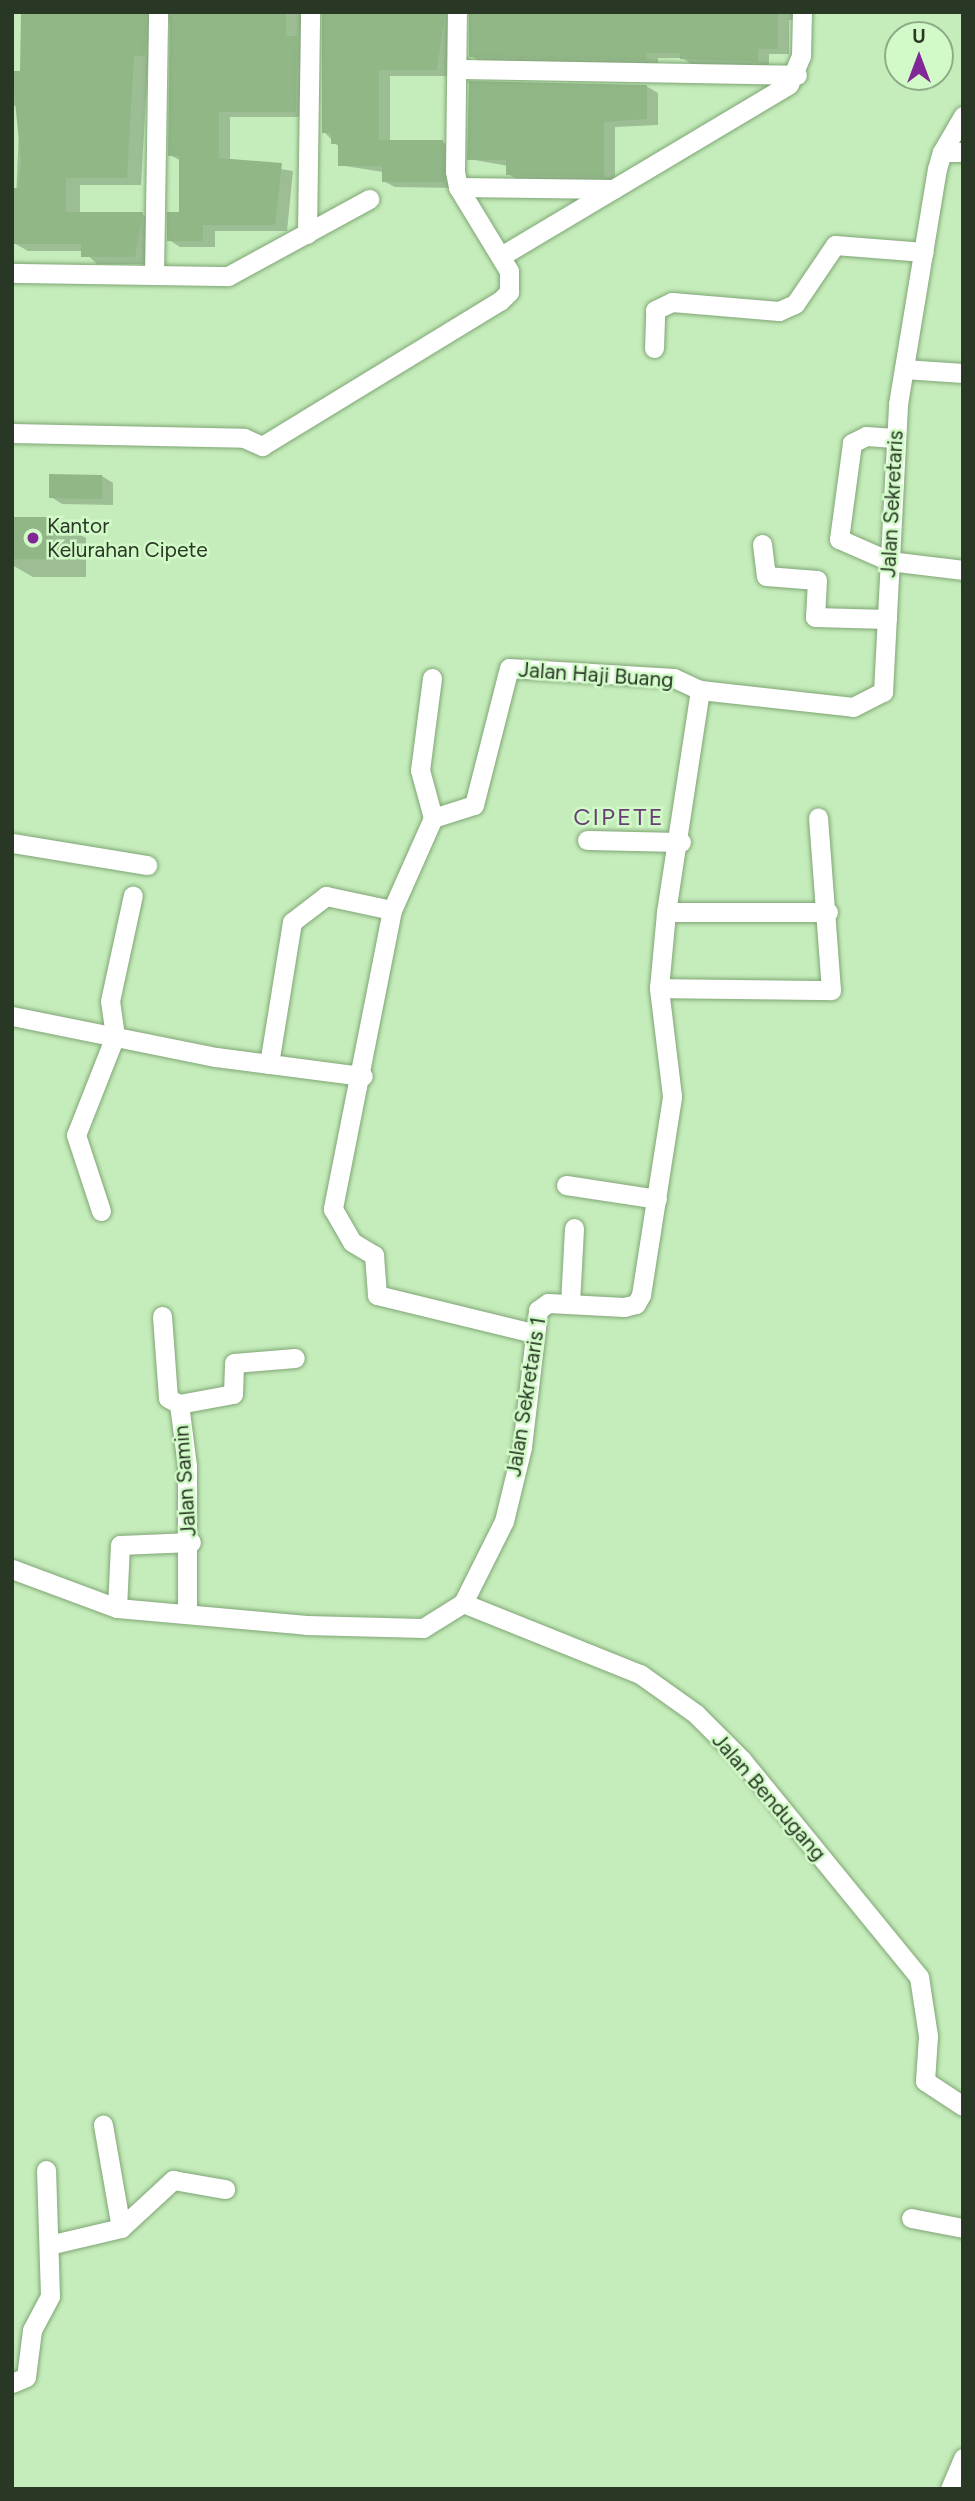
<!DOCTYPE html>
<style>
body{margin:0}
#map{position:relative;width:975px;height:2501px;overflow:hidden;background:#c5edbb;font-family:Figtree,sans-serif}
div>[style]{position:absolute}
.shadow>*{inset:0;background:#0003}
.building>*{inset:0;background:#91b787}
.roads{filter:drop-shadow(0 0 2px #80a576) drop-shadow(0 0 2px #80a576)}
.minor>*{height:19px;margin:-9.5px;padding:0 9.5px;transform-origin:9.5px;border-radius:9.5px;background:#fff}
.dots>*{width:19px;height:19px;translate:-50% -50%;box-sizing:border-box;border:4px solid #d2fac8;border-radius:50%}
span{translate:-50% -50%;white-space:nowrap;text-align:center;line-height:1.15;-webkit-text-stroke:5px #d2fac8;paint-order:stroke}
.street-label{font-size:21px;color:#293825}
.poi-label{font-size:21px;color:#293825}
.left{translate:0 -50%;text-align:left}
.quarter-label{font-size:24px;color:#693e74;letter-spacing:2px}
.frame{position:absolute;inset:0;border:14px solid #293825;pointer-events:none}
.north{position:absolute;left:884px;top:21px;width:70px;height:70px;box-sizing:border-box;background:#d2fac8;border:2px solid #8eac87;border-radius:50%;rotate:0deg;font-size:19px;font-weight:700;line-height:28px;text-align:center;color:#293825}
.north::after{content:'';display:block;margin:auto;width:24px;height:32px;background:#802896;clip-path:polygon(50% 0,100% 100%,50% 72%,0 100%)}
</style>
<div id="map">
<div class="shadow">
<div style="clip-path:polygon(24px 12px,165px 12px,148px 63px,141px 185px,80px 185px,80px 214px,142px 214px,156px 222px,149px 264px,97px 264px,83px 251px,28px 251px,14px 243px,20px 108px,12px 105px,12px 73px,22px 73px)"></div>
<div style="clip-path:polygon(168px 12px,310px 12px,308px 117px,230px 117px,230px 161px,293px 171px,287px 231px,215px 231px,215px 247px,180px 247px,169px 240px,181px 214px,181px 161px,170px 155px,174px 56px)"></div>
<div style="clip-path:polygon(323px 12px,462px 12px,449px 76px,390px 76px,390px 142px,443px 142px,454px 149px,456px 188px,395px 187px,383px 181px,383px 172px,339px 165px,339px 147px,324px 132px)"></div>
<div style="clip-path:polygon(470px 12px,805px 12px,801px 20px,789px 20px,789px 54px,769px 54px,769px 68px,693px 65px,682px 58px,658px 58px,658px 66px,483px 63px,471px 56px)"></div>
<div style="clip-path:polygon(646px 86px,658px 93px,658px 125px,615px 127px,615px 182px,520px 181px,508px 174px,508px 166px,469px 159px)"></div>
<div style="clip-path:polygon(102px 476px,113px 483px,113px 505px,62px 504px,51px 497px)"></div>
<div style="clip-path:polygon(12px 519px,53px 519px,86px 538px,86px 577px,33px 577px,12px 565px)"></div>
</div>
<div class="building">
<div style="clip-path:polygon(21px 12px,146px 12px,145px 56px,134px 56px,127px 178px,66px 178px,66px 212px,143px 212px,135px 257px,81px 257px,81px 244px,12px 244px,12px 188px,18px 188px,21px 162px,12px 71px,20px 71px)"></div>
<div style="clip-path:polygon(170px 12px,286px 12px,286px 36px,297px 36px,296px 112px,219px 112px,219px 158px,282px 163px,275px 225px,203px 225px,203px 241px,167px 241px,167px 212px,179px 212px,179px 156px,168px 156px)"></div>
<div style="clip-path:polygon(322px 12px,445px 12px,437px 70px,379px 70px,379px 140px,443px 140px,445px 182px,382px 182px,382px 166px,338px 166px,338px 144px,331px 144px,331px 133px,322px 133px)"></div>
<div style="clip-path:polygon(469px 12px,778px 12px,778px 49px,758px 49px,758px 62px,680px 59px,680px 53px,647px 53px,647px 60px,469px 57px)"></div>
<div style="clip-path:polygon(469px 81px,647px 85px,647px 119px,604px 122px,604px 177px,506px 175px,506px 160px,467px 160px)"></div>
<div style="clip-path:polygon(49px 474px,102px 475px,102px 499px,49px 498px)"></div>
<div style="clip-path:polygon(12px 517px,53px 517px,52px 559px,12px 559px)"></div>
</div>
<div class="roads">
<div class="minor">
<div style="left:457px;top:69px;width:340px;rotate:1deg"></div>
<div style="left:942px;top:152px;width:42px;rotate:-59.7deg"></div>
<div style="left:458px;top:187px;width:156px;rotate:0.7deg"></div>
<div style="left:307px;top:234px;width:222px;rotate:-89.2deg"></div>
<div style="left:501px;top:256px;width:335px;rotate:-30.8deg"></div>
<div style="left:789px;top:84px;width:30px;rotate:-67deg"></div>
<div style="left:801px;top:56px;width:44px;rotate:-88.7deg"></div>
<div style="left:12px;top:273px;width:216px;rotate:0.8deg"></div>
<div style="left:228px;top:276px;width:161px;rotate:-28.6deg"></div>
<div style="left:154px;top:275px;width:263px;rotate:-89.1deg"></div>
<div style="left:654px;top:348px;width:38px;rotate:-88deg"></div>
<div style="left:655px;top:310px;width:19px;rotate:-25deg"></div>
<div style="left:672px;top:302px;width:107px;rotate:4.8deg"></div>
<div style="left:779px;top:311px;width:17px;rotate:-24deg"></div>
<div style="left:795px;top:304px;width:71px;rotate:-55.9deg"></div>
<div style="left:835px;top:245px;width:89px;rotate:4.5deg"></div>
<div style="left:904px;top:369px;width:59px;rotate:3.9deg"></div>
<div style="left:12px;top:433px;width:232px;rotate:1.2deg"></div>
<div style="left:244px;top:438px;width:20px;rotate:24deg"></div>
<div style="left:262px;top:446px;width:279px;rotate:-31.4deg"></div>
<div style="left:500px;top:301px;width:13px;rotate:-45deg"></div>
<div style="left:509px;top:292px;width:21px;rotate:-90deg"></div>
<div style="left:509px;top:271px;width:98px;rotate:-121.3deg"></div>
<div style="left:458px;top:187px;width:16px;rotate:-101deg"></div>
<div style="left:455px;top:171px;width:159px;rotate:-89.3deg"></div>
<div style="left:894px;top:438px;width:28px;rotate:-176deg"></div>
<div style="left:866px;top:436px;width:16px;rotate:153deg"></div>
<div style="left:852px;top:443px;width:97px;rotate:97.7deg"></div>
<div style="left:839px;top:539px;width:55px;rotate:23.7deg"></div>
<div style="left:889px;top:561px;width:75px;rotate:6.9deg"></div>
<div style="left:762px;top:544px;width:32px;rotate:83deg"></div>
<div style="left:766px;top:576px;width:51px;rotate:4.5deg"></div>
<div style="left:817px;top:580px;width:37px;rotate:93deg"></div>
<div style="left:815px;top:617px;width:72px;rotate:1.6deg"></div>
<div style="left:432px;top:678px;width:93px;rotate:97.4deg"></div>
<div style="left:420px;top:770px;width:50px;rotate:74.8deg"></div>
<div style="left:433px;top:818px;width:101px;rotate:114deg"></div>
<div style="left:392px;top:910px;width:305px;rotate:101.2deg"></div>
<div style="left:333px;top:1209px;width:38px;rotate:60deg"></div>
<div style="left:352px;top:1242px;width:26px;rotate:31deg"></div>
<div style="left:374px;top:1255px;width:40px;rotate:85.7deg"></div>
<div style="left:377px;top:1295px;width:161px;rotate:13.7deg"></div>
<div style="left:433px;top:818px;width:43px;rotate:-17.6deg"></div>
<div style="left:474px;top:805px;width:141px;rotate:-75.7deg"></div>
<div style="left:509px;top:668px;width:165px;rotate:3.5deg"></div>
<div style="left:674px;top:678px;width:29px;rotate:25deg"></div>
<div style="left:700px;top:690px;width:154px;rotate:6.3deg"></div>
<div style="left:853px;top:707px;width:34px;rotate:-27deg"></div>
<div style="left:883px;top:692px;width:288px;rotate:-87deg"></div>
<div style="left:898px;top:404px;width:238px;rotate:-80.6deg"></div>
<div style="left:937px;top:169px;width:18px;rotate:-74deg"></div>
<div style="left:942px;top:152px;width:21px"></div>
<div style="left:587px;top:840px;width:94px;rotate:1.2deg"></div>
<div style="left:12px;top:843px;width:137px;rotate:9.3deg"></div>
<div style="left:666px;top:912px;width:162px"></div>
<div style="left:659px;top:988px;width:172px;rotate:0.7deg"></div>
<div style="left:831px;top:990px;width:173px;rotate:-94.3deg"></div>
<div style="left:12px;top:1016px;width:208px;rotate:11.4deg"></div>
<div style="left:216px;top:1057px;width:148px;rotate:7.4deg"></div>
<div style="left:269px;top:1064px;width:144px;rotate:-80.8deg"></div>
<div style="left:292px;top:922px;width:43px;rotate:-37.4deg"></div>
<div style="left:326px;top:896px;width:67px;rotate:12deg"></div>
<div style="left:566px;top:1185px;width:92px;rotate:8.7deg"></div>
<div style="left:101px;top:1211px;width:80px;rotate:-108.2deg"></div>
<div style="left:76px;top:1135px;width:106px;rotate:-68.5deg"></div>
<div style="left:115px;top:1036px;width:35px;rotate:-98deg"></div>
<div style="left:110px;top:1001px;width:108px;rotate:-77.8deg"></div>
<div style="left:570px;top:1303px;width:75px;rotate:-86.9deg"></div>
<div style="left:162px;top:1316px;width:82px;rotate:85.8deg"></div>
<div style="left:168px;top:1398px;width:13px;rotate:29deg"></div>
<div style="left:179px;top:1404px;width:63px;rotate:82.6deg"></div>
<div style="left:187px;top:1466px;width:147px;rotate:90deg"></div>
<div style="left:179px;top:1404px;width:55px;rotate:-10.5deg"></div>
<div style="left:233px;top:1394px;width:31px;rotate:-88deg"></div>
<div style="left:234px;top:1363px;width:61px;rotate:-4.7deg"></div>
<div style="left:12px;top:1569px;width:112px;rotate:20.4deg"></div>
<div style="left:117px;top:1608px;width:190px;rotate:5.1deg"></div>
<div style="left:306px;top:1625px;width:117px;rotate:1.5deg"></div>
<div style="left:423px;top:1628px;width:47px;rotate:-32deg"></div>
<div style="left:463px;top:1603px;width:92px;rotate:-63.4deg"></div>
<div style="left:504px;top:1521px;width:76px;rotate:-76.3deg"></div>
<div style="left:522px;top:1447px;width:138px;rotate:-83.3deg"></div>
<div style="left:538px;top:1310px;width:12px;rotate:-35deg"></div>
<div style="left:548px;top:1303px;width:76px;rotate:3deg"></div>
<div style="left:624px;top:1307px;width:12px;rotate:-14deg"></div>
<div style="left:636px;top:1304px;width:10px;rotate:-61deg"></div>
<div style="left:641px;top:1295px;width:201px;rotate:-81.1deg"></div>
<div style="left:672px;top:1096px;width:109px;rotate:-96.9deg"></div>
<div style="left:659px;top:988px;width:76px;rotate:-84.7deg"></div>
<div style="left:666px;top:912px;width:225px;rotate:-81.3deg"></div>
<div style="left:463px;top:1603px;width:191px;rotate:21.9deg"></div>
<div style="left:640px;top:1674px;width:69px;rotate:35.5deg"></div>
<div style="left:696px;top:1714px;width:65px;rotate:45deg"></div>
<div style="left:742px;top:1760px;width:280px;rotate:50.8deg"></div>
<div style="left:919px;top:1977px;width:60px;rotate:81.3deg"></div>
<div style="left:928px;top:2036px;width:45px;rotate:93.8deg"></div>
<div style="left:925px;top:2081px;width:45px;rotate:33.3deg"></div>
<div style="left:117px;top:1608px;width:63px;rotate:-87.3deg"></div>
<div style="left:120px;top:1545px;width:71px;rotate:-2.4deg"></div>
<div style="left:911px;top:2218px;width:53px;rotate:10.9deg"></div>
<div style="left:121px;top:2228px;width:71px;rotate:-42.7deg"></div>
<div style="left:173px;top:2180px;width:53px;rotate:9.8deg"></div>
<div style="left:53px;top:2244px;width:70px;rotate:-13.2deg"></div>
<div style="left:121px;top:2228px;width:105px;rotate:-99.9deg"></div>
<div style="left:12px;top:2383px;width:15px;rotate:-23deg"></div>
<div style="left:26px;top:2377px;width:47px;rotate:-82.7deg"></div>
<div style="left:32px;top:2330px;width:38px;rotate:-62deg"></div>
<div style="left:50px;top:2296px;width:126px;rotate:-91.8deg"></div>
<div style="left:950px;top:2489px;width:34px;rotate:-67deg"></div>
</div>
</div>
<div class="dots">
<div style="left:33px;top:538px;background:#802896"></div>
</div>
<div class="street-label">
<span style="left:892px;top:504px;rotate:-87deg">Jalan Sekretaris</span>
<span style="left:596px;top:675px;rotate:4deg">Jalan Haji Buang</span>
<span style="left:526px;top:1397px;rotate:-81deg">Jalan Sekretaris 1</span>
<span style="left:185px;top:1481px;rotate:-94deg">Jalan Samin</span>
<span style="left:769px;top:1797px;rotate:49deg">Jalan Bendugang</span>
</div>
<div class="poi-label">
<span class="left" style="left:47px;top:538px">Kantor<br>Kelurahan Cipete</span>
</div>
<div class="quarter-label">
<span style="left:619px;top:817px">CIPETE</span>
</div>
<div class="frame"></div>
<div class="north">U</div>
</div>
